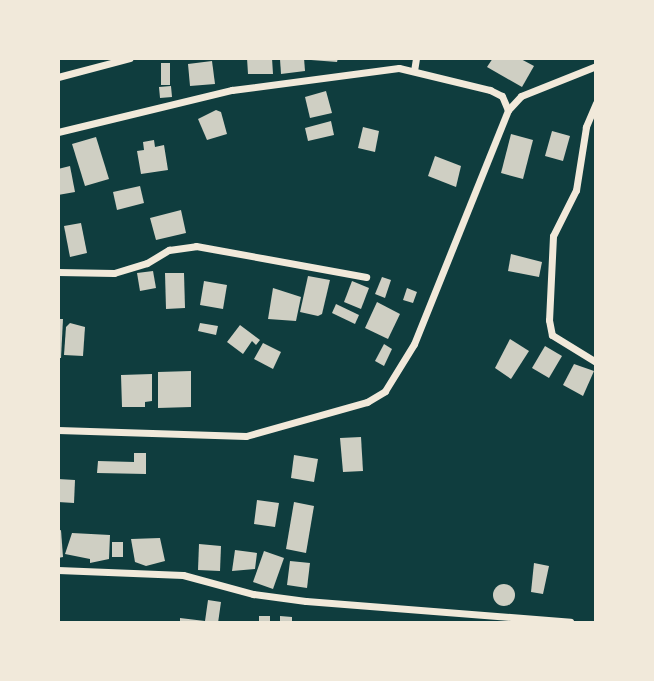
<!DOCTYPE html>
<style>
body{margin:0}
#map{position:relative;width:654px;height:681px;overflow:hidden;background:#0f3d3e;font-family:"Zilla Slab",serif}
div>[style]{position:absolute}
.building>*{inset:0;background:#cfcfc3}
.round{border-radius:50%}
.minor>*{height:7px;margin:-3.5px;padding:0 3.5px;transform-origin:3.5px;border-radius:3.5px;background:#f1e9da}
span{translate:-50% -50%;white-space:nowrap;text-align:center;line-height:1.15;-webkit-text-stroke:5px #f1e9da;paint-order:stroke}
.frame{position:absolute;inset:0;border:60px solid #f1e9da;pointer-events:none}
</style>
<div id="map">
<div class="building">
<div style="clip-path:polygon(247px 58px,272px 58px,273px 74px,248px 74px)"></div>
<div style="clip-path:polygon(304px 58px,305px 71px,281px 74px,280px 59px)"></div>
<div style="clip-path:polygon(311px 58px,338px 58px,337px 62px,311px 60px)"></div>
<div style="clip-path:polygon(493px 58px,519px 58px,534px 66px,522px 87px,487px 67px)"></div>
<div style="clip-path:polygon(212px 61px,215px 84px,190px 86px,188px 64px)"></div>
<div style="clip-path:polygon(161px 63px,170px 63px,170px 85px,161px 85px)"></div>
<div style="clip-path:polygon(171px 86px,172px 97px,160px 98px,159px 87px)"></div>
<div style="clip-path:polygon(326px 91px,332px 113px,310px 118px,305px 97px)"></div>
<div style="clip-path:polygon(216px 110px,221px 112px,227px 134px,207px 140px,198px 119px)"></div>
<div style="clip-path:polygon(331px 121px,334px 135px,308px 141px,305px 128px)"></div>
<div style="clip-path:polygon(363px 127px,379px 131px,375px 152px,358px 148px)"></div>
<div style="clip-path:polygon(552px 131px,570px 136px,563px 161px,545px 156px)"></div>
<div style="clip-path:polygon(511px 134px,533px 140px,523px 179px,501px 173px)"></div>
<div style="clip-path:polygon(96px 137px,109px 179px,85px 186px,72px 144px)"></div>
<div style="clip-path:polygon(154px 140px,155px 147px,164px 145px,168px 170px,141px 174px,137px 151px,144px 150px,143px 142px)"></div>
<div style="clip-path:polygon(435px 156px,461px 166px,456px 187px,428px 176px)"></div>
<div style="clip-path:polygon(70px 166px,75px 192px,58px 195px,58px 169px)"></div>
<div style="clip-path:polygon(140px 186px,144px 203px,117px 210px,113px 192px)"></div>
<div style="clip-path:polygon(181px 210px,186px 233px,156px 240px,150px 218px)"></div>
<div style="clip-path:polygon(81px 223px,87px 253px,70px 257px,64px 226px)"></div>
<div style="clip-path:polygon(511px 254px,542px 262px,539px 277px,508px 271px)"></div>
<div style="clip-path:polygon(153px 271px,156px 288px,140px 291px,137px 273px)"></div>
<div style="clip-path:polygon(165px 273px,184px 273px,185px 308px,166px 309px)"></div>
<div style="clip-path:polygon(308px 276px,330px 280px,322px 314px,318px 316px,300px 312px)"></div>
<div style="clip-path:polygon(382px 277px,391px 280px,385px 298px,375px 294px)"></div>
<div style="clip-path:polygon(204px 281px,227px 285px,223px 309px,200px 305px)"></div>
<div style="clip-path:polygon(352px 281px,369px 288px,361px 309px,344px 302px)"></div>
<div style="clip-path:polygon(273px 288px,301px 297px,296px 321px,268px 319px)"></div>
<div style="clip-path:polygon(407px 288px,417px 292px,413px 303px,403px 300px)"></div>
<div style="clip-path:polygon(377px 302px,400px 314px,388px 339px,365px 328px)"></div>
<div style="clip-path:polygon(336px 304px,359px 315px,355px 324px,332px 313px)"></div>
<div style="clip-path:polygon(58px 319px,63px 319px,61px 358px,58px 358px)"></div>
<div style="clip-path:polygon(70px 323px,85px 327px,83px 356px,64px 355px,66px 327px)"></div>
<div style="clip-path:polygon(200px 323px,218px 326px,216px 335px,198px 331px)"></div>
<div style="clip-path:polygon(240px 325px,260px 340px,256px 345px,252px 341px,243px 354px,227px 342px)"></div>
<div style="clip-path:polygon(510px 339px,529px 351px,511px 379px,495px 368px)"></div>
<div style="clip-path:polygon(263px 343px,281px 352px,273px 369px,254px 359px)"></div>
<div style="clip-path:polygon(384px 344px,392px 349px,384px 366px,375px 361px)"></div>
<div style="clip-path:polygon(545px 346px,562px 356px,549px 378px,532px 368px)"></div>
<div style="clip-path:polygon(574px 364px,594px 371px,583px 396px,563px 385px)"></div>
<div style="clip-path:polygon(191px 371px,191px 407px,158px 408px,158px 372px)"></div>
<div style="clip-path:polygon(152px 374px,152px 401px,145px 402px,145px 407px,122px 407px,121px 375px)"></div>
<div style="clip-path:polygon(361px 437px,363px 471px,343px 472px,340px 438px)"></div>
<div style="clip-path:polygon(134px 453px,146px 453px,146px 474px,97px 473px,98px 461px,134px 462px)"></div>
<div style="clip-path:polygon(294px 455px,318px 459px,314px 482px,291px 478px)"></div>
<div style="clip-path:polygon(58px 479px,75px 480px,74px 503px,58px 502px)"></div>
<div style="clip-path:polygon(257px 500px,279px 503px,275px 527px,254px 524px)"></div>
<div style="clip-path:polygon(294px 502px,314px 506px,306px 553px,286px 549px)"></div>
<div style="clip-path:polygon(61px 530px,63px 557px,58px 558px,58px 531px)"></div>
<div style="clip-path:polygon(72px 533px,110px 535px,109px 559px,90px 563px,90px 559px,65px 554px)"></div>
<div style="clip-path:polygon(160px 538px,165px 561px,146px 566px,135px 562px,131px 539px)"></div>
<div style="clip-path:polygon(112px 542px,123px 542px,123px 557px,112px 557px)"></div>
<div style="clip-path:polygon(199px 544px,221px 546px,220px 571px,198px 570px)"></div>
<div style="clip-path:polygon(235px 550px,257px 553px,255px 569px,232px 571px)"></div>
<div style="clip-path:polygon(264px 551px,284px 558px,273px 589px,253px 582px)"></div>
<div style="clip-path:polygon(290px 561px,310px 563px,307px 588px,287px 585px)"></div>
<div style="clip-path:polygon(534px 563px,549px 566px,543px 594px,531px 592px)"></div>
<div class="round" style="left:493px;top:584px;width:22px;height:22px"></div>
<div style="clip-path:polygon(208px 600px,221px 602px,218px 623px,180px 623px,180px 618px,205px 621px)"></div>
<div style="clip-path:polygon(259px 616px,270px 616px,270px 623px,259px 623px)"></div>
<div style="clip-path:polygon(280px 616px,292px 617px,292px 623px,280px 623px)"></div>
</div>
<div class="minor">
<div style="left:414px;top:71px;width:13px;rotate:-81deg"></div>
<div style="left:58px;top:77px;width:74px;rotate:-14.8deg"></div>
<div style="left:596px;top:103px;width:26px;rotate:113deg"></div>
<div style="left:586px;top:127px;width:64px;rotate:99deg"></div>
<div style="left:576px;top:190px;width:51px;rotate:116.6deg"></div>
<div style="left:553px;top:236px;width:84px;rotate:92.7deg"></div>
<div style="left:549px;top:320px;width:15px;rotate:79deg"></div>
<div style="left:552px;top:335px;width:52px;rotate:31.5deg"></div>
<div style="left:58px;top:132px;width:179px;rotate:-13.6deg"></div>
<div style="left:232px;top:90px;width:168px;rotate:-7.5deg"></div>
<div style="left:399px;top:68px;width:94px;rotate:13.6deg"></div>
<div style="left:490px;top:90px;width:13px;rotate:27deg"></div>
<div style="left:502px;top:96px;width:15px;rotate:67deg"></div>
<div style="left:58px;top:272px;width:56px;rotate:1deg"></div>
<div style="left:114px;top:273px;width:34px;rotate:-17deg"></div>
<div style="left:147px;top:263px;width:26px;rotate:-31deg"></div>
<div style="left:169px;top:250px;width:27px;rotate:-8deg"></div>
<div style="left:196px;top:246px;width:173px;rotate:10.3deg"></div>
<div style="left:58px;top:430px;width:188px;rotate:1.8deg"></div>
<div style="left:246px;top:436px;width:126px;rotate:-15.7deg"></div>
<div style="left:367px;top:402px;width:21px;rotate:-31deg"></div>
<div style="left:385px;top:391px;width:55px;rotate:-58.3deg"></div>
<div style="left:414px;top:344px;width:252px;rotate:-68.1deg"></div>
<div style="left:508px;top:110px;width:19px;rotate:-47deg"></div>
<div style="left:521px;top:96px;width:81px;rotate:-21.8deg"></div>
<div style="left:58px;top:570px;width:125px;rotate:2.3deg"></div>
<div style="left:183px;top:575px;width:73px;rotate:15.2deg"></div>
<div style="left:253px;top:594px;width:53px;rotate:7.5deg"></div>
<div style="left:306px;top:601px;width:265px;rotate:4.5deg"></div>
</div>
<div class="frame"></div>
</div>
